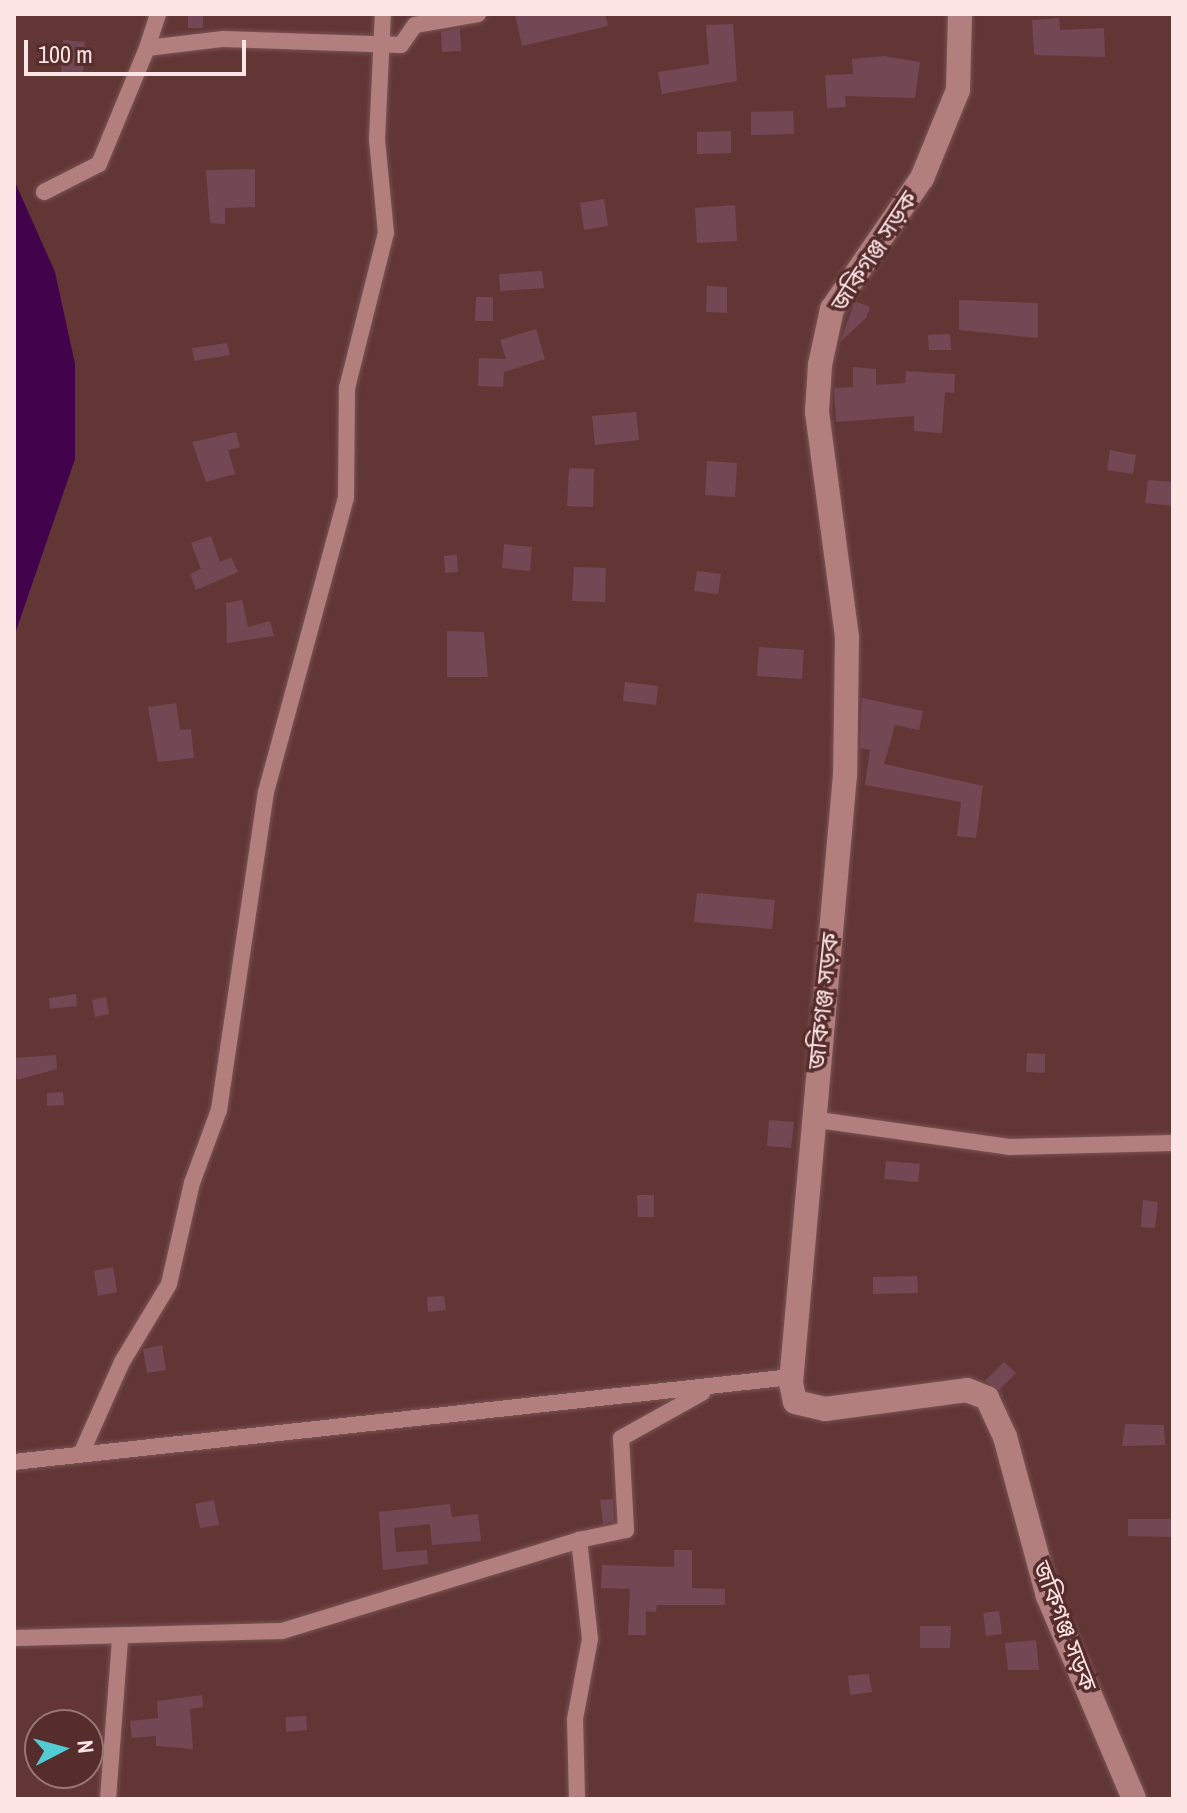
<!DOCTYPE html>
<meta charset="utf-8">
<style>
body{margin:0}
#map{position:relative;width:1187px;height:1813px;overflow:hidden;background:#633636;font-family:"Archivo Narrow","Noto Sans Bengali",sans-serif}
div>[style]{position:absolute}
.water>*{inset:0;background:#42034c}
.building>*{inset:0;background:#744755}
.roads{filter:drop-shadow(0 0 2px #795455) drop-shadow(0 0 2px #795455)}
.street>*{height:16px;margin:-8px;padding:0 8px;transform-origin:8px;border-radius:8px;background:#b27f7e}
.secondary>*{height:24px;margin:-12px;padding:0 12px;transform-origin:12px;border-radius:12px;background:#b27f7e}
span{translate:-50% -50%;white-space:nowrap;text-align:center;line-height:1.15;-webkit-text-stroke:7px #572c2c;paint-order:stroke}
.street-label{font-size:24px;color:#fce5e4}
.frame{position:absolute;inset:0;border:16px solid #fce5e4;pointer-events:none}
.north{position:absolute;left:24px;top:1709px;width:80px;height:80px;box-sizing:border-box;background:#572c2c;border:2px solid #997676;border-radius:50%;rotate:84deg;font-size:22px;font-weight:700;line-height:32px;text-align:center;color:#fce5e4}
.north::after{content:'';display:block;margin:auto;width:28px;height:36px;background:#51ccd3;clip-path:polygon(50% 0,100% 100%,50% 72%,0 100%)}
.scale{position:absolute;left:24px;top:40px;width:222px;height:36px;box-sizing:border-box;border:4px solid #fce5e4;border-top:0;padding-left:10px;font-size:24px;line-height:28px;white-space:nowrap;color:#fce5e4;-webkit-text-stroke:6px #572c2c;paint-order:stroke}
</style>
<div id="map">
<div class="water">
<div style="clip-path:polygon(14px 180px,55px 272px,75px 364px,75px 459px,14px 637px)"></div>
</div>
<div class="building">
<div style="clip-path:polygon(188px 14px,203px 14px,203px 28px,188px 28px)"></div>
<div style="clip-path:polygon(515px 14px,605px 14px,608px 26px,522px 46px)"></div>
<div style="clip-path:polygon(1059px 18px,1060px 30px,1104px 28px,1105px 57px,1034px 55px,1032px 20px)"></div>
<div style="clip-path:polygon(733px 24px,737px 81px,662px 94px,658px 72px,709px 64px,706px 25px)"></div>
<div style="clip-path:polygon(460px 28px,461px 51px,442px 52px,441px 32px)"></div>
<div style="clip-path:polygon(63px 40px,85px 42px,83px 75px,61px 74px)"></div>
<div style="clip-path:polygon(884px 56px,920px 62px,915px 98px,845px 96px,846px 107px,827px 108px,825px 75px,853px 74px,852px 59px)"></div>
<div style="clip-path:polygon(793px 111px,794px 134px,751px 135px,751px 112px)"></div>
<div style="clip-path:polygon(731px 131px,731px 153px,697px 154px,697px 132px)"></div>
<div style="clip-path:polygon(255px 169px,255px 207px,225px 208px,225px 224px,210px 223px,206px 170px)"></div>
<div style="clip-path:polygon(604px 199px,608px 226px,584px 230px,580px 203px)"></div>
<div style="clip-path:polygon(735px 205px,737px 241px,697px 243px,695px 208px)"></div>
<div style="clip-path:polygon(542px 271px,544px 288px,500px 291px,499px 274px)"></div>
<div style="clip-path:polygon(707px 286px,727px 287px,727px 313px,706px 312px)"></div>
<div style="clip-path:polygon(476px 297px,493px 297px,493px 321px,475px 321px)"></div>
<div style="clip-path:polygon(959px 300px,1038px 303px,1038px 338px,959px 330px)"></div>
<div style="clip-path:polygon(855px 301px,870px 307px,866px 318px,840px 342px)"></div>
<div style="clip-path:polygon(536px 329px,545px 359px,504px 372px,503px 387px,478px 386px,479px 358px,506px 359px,500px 340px)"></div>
<div style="clip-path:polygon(950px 334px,951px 350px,929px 350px,928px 335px)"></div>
<div style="clip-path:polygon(227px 343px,230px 355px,194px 361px,192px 348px)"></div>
<div style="clip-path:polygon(853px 367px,876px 369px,876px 385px,905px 383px,906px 371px,955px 374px,954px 393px,945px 392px,942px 433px,914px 431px,914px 416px,836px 422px,834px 388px,853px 387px)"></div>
<div style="clip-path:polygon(636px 412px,639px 440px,595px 445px,592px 416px)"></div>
<div style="clip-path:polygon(236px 432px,240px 447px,228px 450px,235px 474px,206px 482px,192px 442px)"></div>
<div style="clip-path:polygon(1110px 450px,1136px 455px,1133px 474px,1107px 470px)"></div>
<div style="clip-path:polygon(707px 461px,737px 463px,735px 497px,705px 495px)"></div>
<div style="clip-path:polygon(569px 468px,594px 469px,593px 507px,567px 506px)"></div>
<div style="clip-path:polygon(1148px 480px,1173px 482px,1173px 506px,1145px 503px)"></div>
<div style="clip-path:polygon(211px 536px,220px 562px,231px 557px,238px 572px,196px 590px,190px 574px,201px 569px,191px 543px)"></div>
<div style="clip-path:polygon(504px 544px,532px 547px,530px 571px,502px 568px)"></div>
<div style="clip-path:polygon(457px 555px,458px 572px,445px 573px,444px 556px)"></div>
<div style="clip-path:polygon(574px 567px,606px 568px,605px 602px,572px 601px)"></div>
<div style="clip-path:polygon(697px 571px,721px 574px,718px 594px,694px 591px)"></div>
<div style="clip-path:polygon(242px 600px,248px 627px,270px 621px,274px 636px,227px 643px,226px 603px)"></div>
<div style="clip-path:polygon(447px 631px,484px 632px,488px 677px,447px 677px)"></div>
<div style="clip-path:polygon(759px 647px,804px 650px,802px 679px,757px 676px)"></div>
<div style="clip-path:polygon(625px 682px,658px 686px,656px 705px,623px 701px)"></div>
<div style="clip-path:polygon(862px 698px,923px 711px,919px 730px,895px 725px,884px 764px,983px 786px,976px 838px,957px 836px,961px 802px,865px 785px,870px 750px,860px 748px)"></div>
<div style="clip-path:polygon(176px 703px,180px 730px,191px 729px,194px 758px,158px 762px,148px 707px)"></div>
<div style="clip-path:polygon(697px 893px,775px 900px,772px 929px,694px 922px)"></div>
<div style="clip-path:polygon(76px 994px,77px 1006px,50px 1009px,49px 998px)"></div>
<div style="clip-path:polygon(106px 997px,109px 1014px,95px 1017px,92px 1000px)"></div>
<div style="clip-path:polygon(1027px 1053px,1045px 1054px,1045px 1073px,1026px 1072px)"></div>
<div style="clip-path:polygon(56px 1055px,57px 1069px,17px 1080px,14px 1058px)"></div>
<div style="clip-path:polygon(63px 1092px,64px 1105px,47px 1106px,47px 1093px)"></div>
<div style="clip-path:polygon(769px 1120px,794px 1122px,791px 1148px,767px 1146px)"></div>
<div style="clip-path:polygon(886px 1161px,920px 1164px,918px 1182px,884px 1179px)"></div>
<div style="clip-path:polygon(637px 1195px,654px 1195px,654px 1217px,638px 1217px)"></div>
<div style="clip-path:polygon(1143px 1200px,1158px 1202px,1155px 1228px,1141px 1227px)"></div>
<div style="clip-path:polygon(113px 1267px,117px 1292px,98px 1296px,94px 1271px)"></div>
<div style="clip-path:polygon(917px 1276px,918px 1293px,873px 1294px,873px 1277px)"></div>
<div style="clip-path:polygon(444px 1296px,446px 1310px,428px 1312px,427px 1297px)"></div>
<div style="clip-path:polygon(162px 1345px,166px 1370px,147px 1373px,143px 1349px)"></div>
<div style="clip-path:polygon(1004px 1362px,1016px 1373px,999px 1390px,985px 1381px)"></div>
<div style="clip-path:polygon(1125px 1424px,1164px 1425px,1165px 1445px,1122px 1446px)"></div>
<div style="clip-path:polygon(613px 1499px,614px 1521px,603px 1524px,600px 1500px)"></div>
<div style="clip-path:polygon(214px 1500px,219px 1525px,200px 1528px,195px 1504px)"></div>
<div style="clip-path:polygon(450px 1504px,452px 1517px,478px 1514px,481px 1541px,432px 1545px,430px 1524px,394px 1528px,396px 1552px,427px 1550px,428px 1564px,383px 1570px,379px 1512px)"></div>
<div style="clip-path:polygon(1128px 1519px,1172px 1519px,1172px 1537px,1128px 1536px)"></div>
<div style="clip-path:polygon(674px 1550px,692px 1550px,692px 1588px,725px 1589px,725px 1605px,657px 1605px,656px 1612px,646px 1611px,646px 1635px,628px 1635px,630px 1589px,601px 1588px,602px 1565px,674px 1567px)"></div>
<div style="clip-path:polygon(999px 1611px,1002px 1634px,986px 1636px,983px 1613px)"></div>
<div style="clip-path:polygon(920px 1626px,951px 1626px,950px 1648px,920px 1648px)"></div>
<div style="clip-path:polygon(1036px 1640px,1039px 1670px,1008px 1670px,1005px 1643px)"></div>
<div style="clip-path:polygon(869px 1674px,872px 1692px,850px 1695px,848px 1676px)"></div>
<div style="clip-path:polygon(202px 1695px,203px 1707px,190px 1709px,193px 1749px,156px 1746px,156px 1736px,132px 1738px,130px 1721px,158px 1718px,157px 1701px)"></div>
<div style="clip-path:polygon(306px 1716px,307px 1730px,286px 1732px,286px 1717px)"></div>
</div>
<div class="roads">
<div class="street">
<div style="left:147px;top:48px;width:36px;rotate:-72deg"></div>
<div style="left:44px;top:192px;width:62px;rotate:-27deg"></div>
<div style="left:99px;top:164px;width:126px;rotate:-67.5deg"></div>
<div style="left:147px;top:48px;width:77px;rotate:-6.8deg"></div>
<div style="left:223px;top:39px;width:178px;rotate:1.9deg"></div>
<div style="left:401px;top:45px;width:24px;rotate:-55deg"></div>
<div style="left:415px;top:25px;width:64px;rotate:-9.9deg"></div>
<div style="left:811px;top:1119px;width:200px;rotate:8deg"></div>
<div style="left:1009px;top:1147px;width:164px;rotate:-1.4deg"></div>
<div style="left:81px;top:1454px;width:101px;rotate:-66deg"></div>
<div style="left:122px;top:1362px;width:91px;rotate:-58.9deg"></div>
<div style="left:169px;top:1284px;width:104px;rotate:-77.2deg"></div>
<div style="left:192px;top:1183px;width:78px;rotate:-69.7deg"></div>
<div style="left:219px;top:1110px;width:321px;rotate:-81.6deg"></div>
<div style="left:266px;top:792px;width:305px;rotate:-74.8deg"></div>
<div style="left:346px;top:498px;width:110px;rotate:-89.5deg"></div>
<div style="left:347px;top:388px;width:160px;rotate:-75.9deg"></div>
<div style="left:386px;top:233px;width:94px;rotate:-95.5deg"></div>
<div style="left:377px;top:139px;width:125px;rotate:-87.3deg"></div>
<div style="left:14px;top:1462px;width:782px;rotate:-6.24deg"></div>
<div style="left:14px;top:1638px;width:268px;rotate:-1.5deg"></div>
<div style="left:282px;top:1631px;width:311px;rotate:-17deg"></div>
<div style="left:108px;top:1799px;width:158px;rotate:-85.7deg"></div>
<div style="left:577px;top:1799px;width:80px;rotate:-91.4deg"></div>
<div style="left:575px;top:1719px;width:81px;rotate:-79.4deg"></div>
<div style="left:590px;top:1639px;width:100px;rotate:-96.3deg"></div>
<div style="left:579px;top:1540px;width:48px;rotate:-12deg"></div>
<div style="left:626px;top:1530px;width:92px;rotate:-93.1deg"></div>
<div style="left:621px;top:1438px;width:93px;rotate:-29.1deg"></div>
</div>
<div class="secondary">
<div style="left:960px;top:14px;width:76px;rotate:91.5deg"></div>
<div style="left:958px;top:90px;width:95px;rotate:112.2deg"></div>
<div style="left:922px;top:178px;width:159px;rotate:124.5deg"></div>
<div style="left:832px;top:309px;width:57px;rotate:102.1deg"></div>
<div style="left:820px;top:365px;width:47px;rotate:93.7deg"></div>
<div style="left:817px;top:412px;width:228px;rotate:82.4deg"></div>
<div style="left:847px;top:638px;width:137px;rotate:90.8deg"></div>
<div style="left:845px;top:775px;width:610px;rotate:95.08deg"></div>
<div style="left:791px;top:1383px;width:19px;rotate:78deg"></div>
<div style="left:795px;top:1402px;width:31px;rotate:13deg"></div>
<div style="left:825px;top:1409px;width:143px;rotate:-7.6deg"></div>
<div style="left:967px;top:1390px;width:22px;rotate:22deg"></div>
<div style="left:987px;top:1398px;width:43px;rotate:65.2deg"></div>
<div style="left:1005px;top:1437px;width:165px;rotate:74.9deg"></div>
<div style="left:1048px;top:1596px;width:220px;rotate:67deg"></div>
</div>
</div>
<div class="street-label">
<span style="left:874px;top:251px;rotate:-57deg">জকিগঞ্জ সড়ক</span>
<span style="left:823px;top:1001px;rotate:-84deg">জকিগঞ্জ সড়ক</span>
<span style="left:1065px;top:1626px;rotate:69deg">জকিগঞ্জ সড়ক</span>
</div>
<div class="frame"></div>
<div class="north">N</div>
<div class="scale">100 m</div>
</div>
